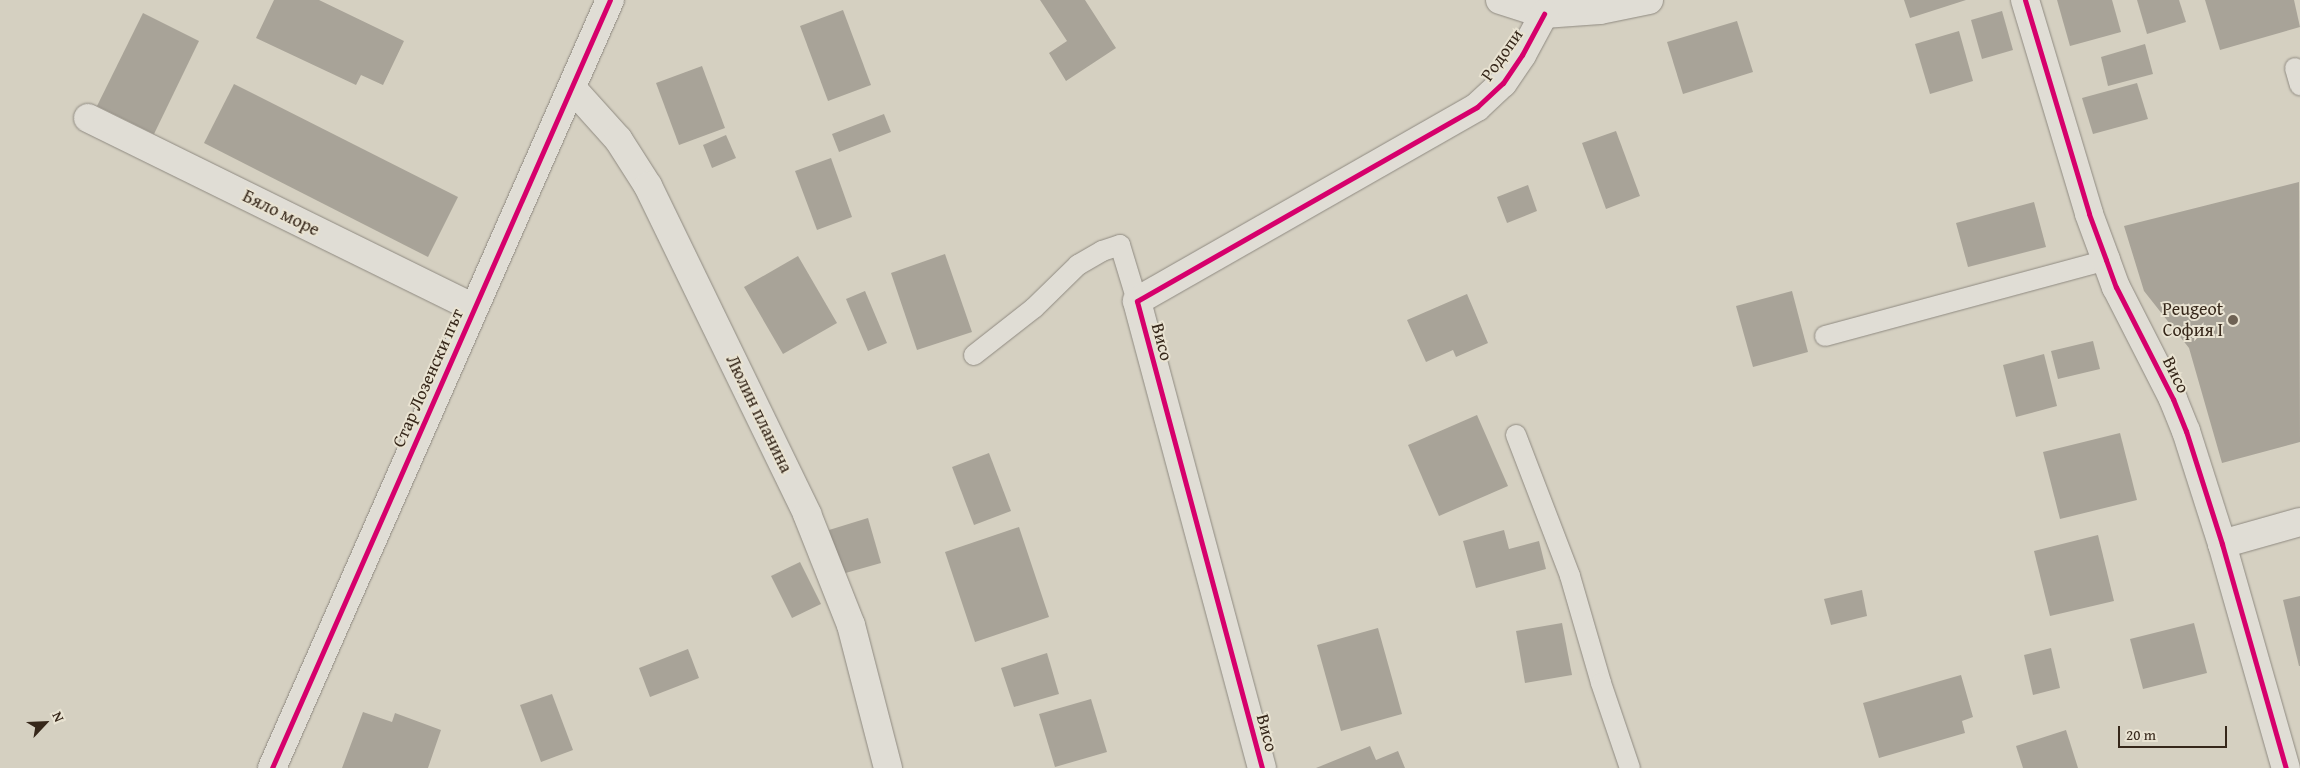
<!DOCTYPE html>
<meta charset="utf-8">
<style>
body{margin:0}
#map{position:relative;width:2300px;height:768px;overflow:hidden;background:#d5d0c1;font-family:"Gentium Book Plus",serif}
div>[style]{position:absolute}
.building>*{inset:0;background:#a8a398}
.roads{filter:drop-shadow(0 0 1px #8f8a81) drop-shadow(0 0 1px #8f8a81)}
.lane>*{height:20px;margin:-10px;padding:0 10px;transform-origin:10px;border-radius:10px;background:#e0ddd5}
.street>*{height:28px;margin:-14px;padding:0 14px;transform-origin:14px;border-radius:14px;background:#e0ddd5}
.secondary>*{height:28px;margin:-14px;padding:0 14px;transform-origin:14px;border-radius:14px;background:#e0ddd5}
.cycleway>*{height:5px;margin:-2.5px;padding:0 2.5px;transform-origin:2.5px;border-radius:2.5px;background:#d6006c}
.dots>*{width:14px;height:14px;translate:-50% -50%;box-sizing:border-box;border:2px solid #e9e3d2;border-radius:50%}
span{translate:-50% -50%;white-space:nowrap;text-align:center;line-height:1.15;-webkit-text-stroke:4px #e9e3d2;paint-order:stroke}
.street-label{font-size:18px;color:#36271a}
.poi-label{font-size:18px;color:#36271a}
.right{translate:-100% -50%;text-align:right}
.north{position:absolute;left:20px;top:698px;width:50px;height:50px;-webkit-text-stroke:4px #e9e3d2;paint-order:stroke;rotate:65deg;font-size:14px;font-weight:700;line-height:20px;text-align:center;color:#36271a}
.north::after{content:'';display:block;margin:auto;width:18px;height:22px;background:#36271a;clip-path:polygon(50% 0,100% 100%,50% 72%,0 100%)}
.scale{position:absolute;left:2118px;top:726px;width:109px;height:22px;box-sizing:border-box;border:2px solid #36271a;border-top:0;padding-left:6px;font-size:15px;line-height:18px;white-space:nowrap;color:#36271a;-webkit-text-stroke:4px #e9e3d2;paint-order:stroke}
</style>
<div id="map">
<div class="building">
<div style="clip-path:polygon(274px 0,319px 0,404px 41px,383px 85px,361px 75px,356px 85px,256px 38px)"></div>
<div style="clip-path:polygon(1040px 0,1085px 0,1116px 48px,1066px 81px,1049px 53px,1067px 41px)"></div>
<div style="clip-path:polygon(1904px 0,1966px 0,1910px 18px)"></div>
<div style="clip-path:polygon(2057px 0,2112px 0,2121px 32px,2070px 46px)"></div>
<div style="clip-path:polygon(2137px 0,2179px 0,2186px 22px,2147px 34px)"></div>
<div style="clip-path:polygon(2205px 0,2294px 0,2300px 27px,2220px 50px)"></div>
<div style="clip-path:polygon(843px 10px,871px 85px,828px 101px,800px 26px)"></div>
<div style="clip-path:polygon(2002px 11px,2013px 50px,1982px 59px,1971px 20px)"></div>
<div style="clip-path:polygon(143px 13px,199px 41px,154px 134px,97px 106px)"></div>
<div style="clip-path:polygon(1737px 21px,1753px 72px,1683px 94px,1667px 42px)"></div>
<div style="clip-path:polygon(1959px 31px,1973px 81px,1930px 94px,1915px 44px)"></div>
<div style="clip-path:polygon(2145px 44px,2153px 74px,2108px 86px,2101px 57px)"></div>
<div style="clip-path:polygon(702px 66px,725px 128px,679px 145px,656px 83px)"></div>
<div style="clip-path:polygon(2137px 83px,2148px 119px,2093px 134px,2082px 98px)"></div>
<div style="clip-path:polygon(234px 84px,458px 197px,428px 257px,204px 143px)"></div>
<div style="clip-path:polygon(884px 114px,891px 132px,839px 152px,832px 134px)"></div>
<div style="clip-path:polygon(1616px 131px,1640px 196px,1606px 209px,1582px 143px)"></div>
<div style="clip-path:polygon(726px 135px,736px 158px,712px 168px,703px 145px)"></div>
<div style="clip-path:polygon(831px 158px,852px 217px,817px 230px,795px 171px)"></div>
<div style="clip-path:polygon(2299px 182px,2300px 442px,2222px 463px,2189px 348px,2144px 291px,2124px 226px)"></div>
<div style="clip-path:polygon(1528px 185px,1537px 211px,1507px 223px,1497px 197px)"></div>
<div style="clip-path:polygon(2034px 202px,2046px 247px,1968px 267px,1956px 223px)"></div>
<div style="clip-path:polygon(945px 254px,972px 332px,917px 350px,891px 273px)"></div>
<div style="clip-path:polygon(798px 256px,837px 323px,783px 354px,744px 287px)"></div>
<div style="clip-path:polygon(865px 291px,887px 343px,868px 351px,846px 299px)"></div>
<div style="clip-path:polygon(1792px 291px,1808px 352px,1753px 367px,1736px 306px)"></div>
<div style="clip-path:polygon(1467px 294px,1488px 343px,1456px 357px,1453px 350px,1426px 362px,1407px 320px)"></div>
<div style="clip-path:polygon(2093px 341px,2100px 369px,2058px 379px,2051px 351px)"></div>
<div style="clip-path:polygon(2044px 354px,2057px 406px,2016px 417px,2003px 365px)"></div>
<div style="clip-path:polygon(1477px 415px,1508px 486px,1439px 516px,1408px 445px)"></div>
<div style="clip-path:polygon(2120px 433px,2137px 500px,2060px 519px,2043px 452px)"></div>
<div style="clip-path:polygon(989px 453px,1011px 511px,974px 525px,952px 467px)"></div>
<div style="clip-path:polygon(868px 518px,881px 563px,842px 574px,829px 530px)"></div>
<div style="clip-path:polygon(1019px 527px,1049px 617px,975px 642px,945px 552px)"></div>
<div style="clip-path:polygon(1504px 530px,1509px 549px,1539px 541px,1546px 569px,1476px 588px,1463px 541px)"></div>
<div style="clip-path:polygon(2098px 535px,2114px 601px,2050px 616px,2034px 551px)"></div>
<div style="clip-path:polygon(800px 562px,821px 604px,792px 618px,771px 576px)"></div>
<div style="clip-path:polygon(1862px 590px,1867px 616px,1831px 625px,1824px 599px)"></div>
<div style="clip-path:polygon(2300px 596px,2300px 666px,2299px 666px,2283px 600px)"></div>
<div style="clip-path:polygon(1562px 623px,1572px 675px,1525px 683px,1516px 631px)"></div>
<div style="clip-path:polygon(2194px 623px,2207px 673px,2143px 689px,2130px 639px)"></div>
<div style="clip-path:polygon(1378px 628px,1402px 714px,1341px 731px,1317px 645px)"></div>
<div style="clip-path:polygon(2051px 648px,2060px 688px,2033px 695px,2024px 655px)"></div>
<div style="clip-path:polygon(688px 649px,699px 678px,650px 697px,639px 668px)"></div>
<div style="clip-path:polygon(1047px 653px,1059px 694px,1014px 707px,1001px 668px)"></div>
<div style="clip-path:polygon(1961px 675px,1973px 717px,1962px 721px,1965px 733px,1879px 758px,1863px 703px)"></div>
<div style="clip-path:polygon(552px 694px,573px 750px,541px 762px,520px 705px)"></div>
<div style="clip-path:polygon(1091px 699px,1107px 752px,1055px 767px,1039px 714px)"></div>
<div style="clip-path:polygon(363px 712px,392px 722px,395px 713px,441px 730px,428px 768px,342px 768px)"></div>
<div style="clip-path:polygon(2066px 730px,2078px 768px,2023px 768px,2016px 746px)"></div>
<div style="clip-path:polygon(1370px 746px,1376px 760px,1398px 751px,1405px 768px,1316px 768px)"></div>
</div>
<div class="roads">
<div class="lane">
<div style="left:2295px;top:68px;width:18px;rotate:74deg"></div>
<div style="left:1825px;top:336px;width:291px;rotate:-15.1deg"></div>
<div style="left:974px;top:355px;width:76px;rotate:-38.1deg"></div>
<div style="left:1034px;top:308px;width:62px;rotate:-44.3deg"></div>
<div style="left:1078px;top:265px;width:28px;rotate:-30deg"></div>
<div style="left:1102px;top:251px;width:19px;rotate:-18deg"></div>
<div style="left:1120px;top:245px;width:59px;rotate:73.1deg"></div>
<div style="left:1516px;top:435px;width:151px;rotate:69deg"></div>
<div style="left:1570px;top:576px;width:111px;rotate:73.8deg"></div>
<div style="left:1601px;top:683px;width:90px;rotate:71.2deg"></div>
</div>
<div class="street">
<div style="left:1500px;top:0;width:46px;rotate:17.7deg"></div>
<div style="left:1544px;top:14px;width:56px;rotate:-4.1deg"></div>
<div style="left:1600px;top:10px;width:50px;rotate:-11.5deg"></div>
<div style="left:2025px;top:0;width:223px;rotate:73.3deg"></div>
<div style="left:2089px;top:214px;width:49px;rotate:69.7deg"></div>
<div style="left:2106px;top:260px;width:29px;rotate:70deg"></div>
<div style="left:2116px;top:287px;width:126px;rotate:63deg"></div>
<div style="left:2173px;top:399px;width:35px;rotate:68deg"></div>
<div style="left:2186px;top:431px;width:119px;rotate:72.3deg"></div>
<div style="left:2222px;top:544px;width:233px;rotate:74.1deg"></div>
<div style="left:572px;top:88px;width:69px;rotate:48deg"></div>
<div style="left:618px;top:139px;width:56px;rotate:57.4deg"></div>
<div style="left:648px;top:186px;width:365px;rotate:64.1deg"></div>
<div style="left:807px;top:514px;width:119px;rotate:68.4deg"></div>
<div style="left:851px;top:625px;width:148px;rotate:75.5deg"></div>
<div style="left:88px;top:118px;width:430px;rotate:26.2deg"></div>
<div style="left:2222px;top:544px;width:81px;rotate:-15.8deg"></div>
<div style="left:1262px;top:768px;width:483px;rotate:-105deg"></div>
<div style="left:1137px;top:301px;width:391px;rotate:-29.7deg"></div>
<div style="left:1477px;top:107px;width:35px;rotate:-43deg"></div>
<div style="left:1503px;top:83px;width:34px;rotate:-56deg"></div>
<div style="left:1522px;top:55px;width:47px;rotate:-61.8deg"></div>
</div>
<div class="secondary">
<div style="left:272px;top:768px;width:839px;rotate:-66.25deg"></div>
</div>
</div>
<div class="cycleway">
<div style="left:2025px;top:0;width:223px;rotate:73.3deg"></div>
<div style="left:2089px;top:214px;width:49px;rotate:69.7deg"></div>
<div style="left:2106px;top:260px;width:29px;rotate:70deg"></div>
<div style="left:2116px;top:287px;width:126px;rotate:63deg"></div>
<div style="left:2173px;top:399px;width:35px;rotate:68deg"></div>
<div style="left:2186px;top:431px;width:119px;rotate:72.3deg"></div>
<div style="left:2222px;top:544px;width:233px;rotate:74.1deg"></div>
<div style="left:272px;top:768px;width:839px;rotate:-66.25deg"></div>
<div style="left:1262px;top:768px;width:483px;rotate:-105deg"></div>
<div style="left:1137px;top:301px;width:391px;rotate:-29.7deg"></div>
<div style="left:1477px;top:107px;width:35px;rotate:-43deg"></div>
<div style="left:1503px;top:83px;width:34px;rotate:-56deg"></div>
<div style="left:1522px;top:55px;width:47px;rotate:-61.8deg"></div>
</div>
<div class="dots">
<div style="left:2233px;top:320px;background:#6e6254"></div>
</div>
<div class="street-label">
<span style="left:1502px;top:55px;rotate:-55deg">Родопи</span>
<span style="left:281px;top:213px;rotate:26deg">Бяло море</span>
<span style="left:1162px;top:342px;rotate:75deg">Висо</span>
<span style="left:2176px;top:375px;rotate:64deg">Висо</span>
<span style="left:428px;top:378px;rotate:-66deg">Стар Лозенски път</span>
<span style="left:759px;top:414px;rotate:64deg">Люлин планина</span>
<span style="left:1267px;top:733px;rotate:75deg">Висо</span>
</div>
<div class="poi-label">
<span class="right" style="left:2223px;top:320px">Peugeot<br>София I</span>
</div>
<div class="north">N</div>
<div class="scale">20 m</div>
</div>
